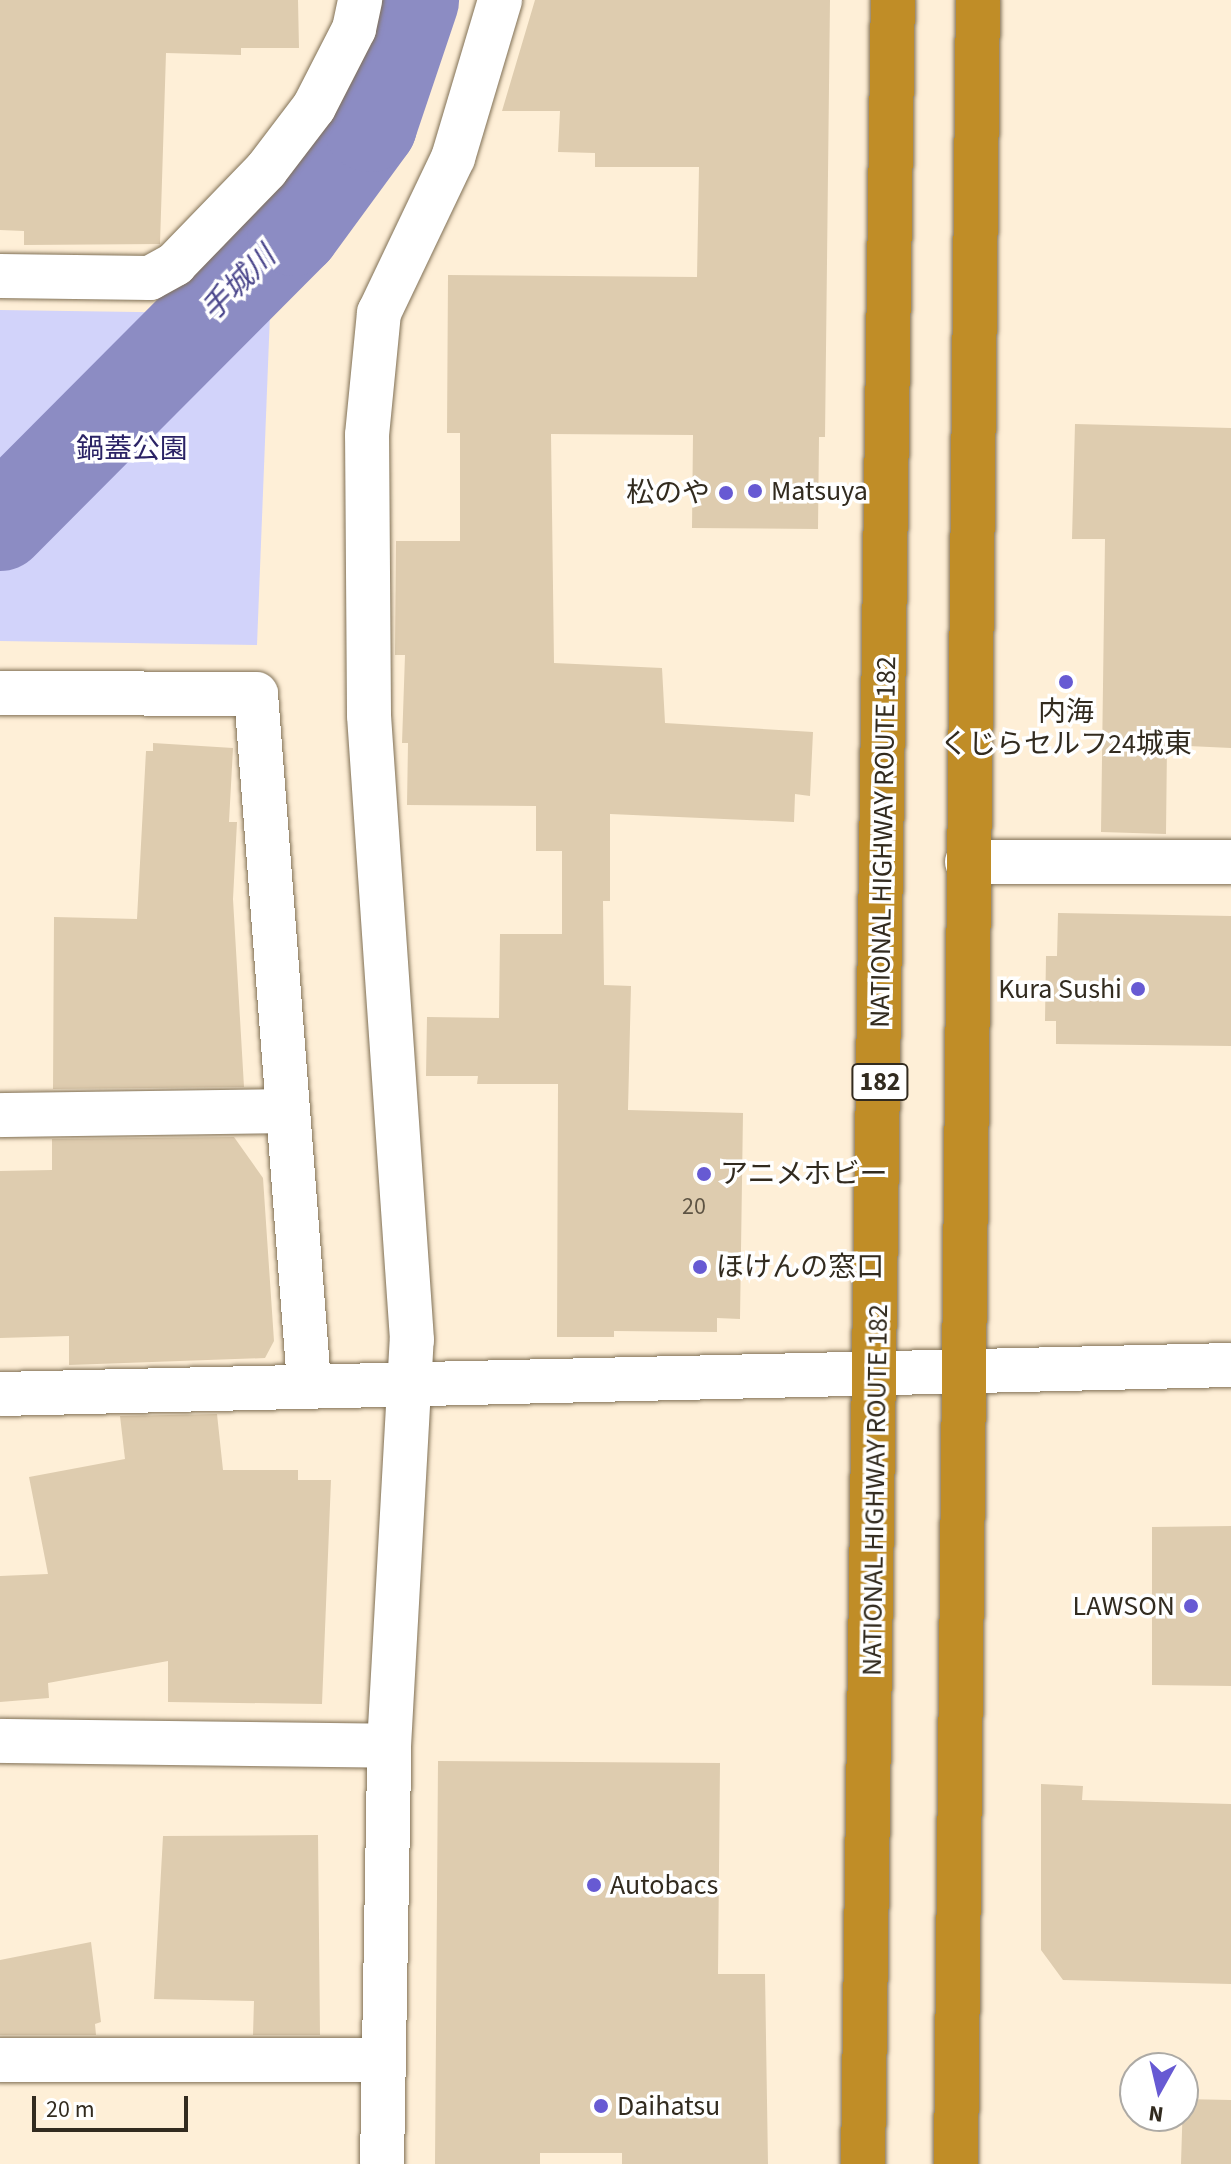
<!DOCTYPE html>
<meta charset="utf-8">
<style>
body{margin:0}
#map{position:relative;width:1231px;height:2164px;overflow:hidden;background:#feefd7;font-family:"Source Sans 3","Noto Sans JP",sans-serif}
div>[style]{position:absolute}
.green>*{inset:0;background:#d2d3fa}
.river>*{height:94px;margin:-47px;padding:0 47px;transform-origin:47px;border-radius:47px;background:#8c8cc3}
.building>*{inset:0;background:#deccaf}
.roads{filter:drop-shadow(0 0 2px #807055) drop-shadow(0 0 2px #807055)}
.minor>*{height:44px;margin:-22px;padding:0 22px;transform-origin:22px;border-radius:22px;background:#fff}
.highway>*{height:44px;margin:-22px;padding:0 22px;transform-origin:22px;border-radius:22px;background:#c08d27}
.dots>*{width:22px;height:22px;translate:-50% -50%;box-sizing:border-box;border:4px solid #fff;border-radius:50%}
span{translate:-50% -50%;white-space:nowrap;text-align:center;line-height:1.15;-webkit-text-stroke:7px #fff;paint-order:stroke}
.number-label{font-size:24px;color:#5d5343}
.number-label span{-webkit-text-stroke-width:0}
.shield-label span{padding:2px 6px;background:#fff;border:2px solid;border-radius:6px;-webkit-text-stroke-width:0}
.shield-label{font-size:26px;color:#322b1f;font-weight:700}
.park-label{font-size:28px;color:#2b2365}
.poi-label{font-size:28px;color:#322b1f}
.left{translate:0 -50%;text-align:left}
.right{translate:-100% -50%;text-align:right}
.street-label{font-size:28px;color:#322b1f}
.water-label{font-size:30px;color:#4a468b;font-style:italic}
.north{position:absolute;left:1119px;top:2052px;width:80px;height:80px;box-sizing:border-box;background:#fff;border:2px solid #adaaa5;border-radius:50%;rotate:188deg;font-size:22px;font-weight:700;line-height:32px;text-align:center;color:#322b1f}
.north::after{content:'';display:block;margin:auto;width:28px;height:36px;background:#675ad3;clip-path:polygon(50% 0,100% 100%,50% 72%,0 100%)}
.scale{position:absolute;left:32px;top:2096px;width:156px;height:36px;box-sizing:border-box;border:4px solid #322b1f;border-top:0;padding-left:10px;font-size:24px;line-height:28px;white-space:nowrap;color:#322b1f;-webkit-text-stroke:6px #fff;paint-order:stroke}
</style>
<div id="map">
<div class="green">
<div style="clip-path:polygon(0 310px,270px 314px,257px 645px,0 641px)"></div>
</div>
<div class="river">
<div style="left:0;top:524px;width:416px;rotate:-45.1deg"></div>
<div style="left:294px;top:229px;width:129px;rotate:-53.8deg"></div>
<div style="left:370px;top:125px;width:132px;rotate:-71.4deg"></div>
</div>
<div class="building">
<div style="clip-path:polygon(0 0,298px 0,299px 48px,241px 48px,241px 55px,166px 53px,160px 244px,24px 245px,24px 231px,0 230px)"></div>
<div style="clip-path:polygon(535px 0,830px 0,825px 437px,819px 437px,818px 529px,692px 528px,693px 435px,551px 434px,554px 663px,662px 668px,665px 723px,813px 732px,810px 796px,795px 794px,794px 822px,610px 814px,610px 901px,603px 901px,604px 985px,631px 986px,628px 1110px,743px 1113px,740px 1319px,717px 1318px,717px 1332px,614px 1331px,614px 1337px,557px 1337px,558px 1084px,477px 1084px,478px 1076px,426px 1076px,427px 1017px,499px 1018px,500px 934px,562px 934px,562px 851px,536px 851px,536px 806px,407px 805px,408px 743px,402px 743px,405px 655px,395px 655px,396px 541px,460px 541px,460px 433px,447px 433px,448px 275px,697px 277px,699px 167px,595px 167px,595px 153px,558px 152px,560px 111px,502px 111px)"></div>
<div style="clip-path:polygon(1075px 424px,1231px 428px,1231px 748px,1167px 745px,1166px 834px,1101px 832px,1105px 539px,1072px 539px)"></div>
<div style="clip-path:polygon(153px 743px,233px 748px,229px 822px,237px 822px,233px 899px,244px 1087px,53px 1089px,54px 917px,137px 919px,146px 751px,153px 751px)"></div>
<div style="clip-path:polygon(1058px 913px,1231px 916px,1231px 1046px,1056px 1044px,1056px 1021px,1045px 1021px,1046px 956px,1057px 956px)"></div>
<div style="clip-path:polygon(234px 1137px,263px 1178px,274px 1341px,265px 1358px,69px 1365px,69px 1336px,0 1338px,0 1171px,52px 1170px,52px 1139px)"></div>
<div style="clip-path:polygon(217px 1414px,223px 1470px,298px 1470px,298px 1480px,331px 1480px,322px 1704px,168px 1702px,168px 1661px,48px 1683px,49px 1698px,0 1702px,0 1576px,48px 1574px,29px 1477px,125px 1459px,120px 1416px)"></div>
<div style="clip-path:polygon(1231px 1526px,1231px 1686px,1152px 1685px,1152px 1527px)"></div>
<div style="clip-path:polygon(438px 1761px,720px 1763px,718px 1974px,765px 1974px,768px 2164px,622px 2164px,622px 2153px,540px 2153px,540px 2164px,435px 2164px)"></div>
<div style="clip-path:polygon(1041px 1784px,1083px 1786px,1082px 1800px,1231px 1804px,1231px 1984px,1063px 1980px,1041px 1950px)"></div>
<div style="clip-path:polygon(318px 1835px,320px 2035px,253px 2035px,254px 2001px,154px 1999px,163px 1836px)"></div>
<div style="clip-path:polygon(91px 1942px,101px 2022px,95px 2024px,96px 2035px,0 2035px,0 1960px)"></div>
<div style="clip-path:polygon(1183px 2099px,1231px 2100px,1231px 2164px,1181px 2164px)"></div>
</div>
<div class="roads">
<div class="minor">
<div style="left:0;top:276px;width:150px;rotate:0.8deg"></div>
<div style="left:150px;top:278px;width:29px;rotate:-29deg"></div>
<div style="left:175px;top:264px;width:131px;rotate:-45.9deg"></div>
<div style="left:266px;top:170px;width:79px;rotate:-52.7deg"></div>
<div style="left:314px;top:107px;width:88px;rotate:-62.9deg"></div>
<div style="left:354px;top:29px;width:30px;rotate:-78deg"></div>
<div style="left:0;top:693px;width:256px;rotate:0.2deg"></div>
<div style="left:256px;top:694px;width:691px;rotate:85.6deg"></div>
<div style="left:967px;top:862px;width:264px"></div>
<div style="left:0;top:1115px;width:288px;rotate:-0.8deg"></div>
<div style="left:0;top:1394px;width:1231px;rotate:-1.35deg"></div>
<div style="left:0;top:1741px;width:389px;rotate:0.7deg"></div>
<div style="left:0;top:2060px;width:383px"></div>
<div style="left:382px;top:2164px;width:418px;rotate:-89deg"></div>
<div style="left:389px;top:1746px;width:407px;rotate:-86.8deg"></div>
<div style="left:412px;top:1340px;width:626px;rotate:-93.94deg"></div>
<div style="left:369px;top:715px;width:280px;rotate:-90.4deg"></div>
<div style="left:367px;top:435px;width:123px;rotate:-84.4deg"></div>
<div style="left:379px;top:313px;width:172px;rotate:-64.5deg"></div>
<div style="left:453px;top:158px;width:165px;rotate:-73.4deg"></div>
</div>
<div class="highway">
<div style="left:863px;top:2164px;width:2164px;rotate:-89.21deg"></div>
<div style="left:956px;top:2164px;width:2164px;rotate:-89.42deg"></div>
</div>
</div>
<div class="dots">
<div style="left:755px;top:491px;background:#675ad3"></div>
<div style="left:726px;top:493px;background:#675ad3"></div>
<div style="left:1066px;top:682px;background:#675ad3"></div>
<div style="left:1138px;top:989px;background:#675ad3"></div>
<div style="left:704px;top:1174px;background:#675ad3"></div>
<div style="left:700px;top:1267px;background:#675ad3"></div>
<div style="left:1191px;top:1606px;background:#675ad3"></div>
<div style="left:594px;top:1885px;background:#675ad3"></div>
<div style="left:601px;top:2106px;background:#675ad3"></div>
</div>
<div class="number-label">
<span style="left:694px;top:1207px">20</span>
</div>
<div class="shield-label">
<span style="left:880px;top:1082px">182</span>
</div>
<div class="park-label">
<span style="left:132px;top:449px">鍋蓋公園</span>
</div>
<div class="poi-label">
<span class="left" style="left:771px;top:491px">Matsuya</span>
<span class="right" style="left:710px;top:493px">松のや</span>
<span style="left:1066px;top:728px">内海<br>くじらセルフ24城東</span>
<span class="right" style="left:1122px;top:989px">Kura Sushi</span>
<span class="left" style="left:720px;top:1174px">アニメホビー</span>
<span class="left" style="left:716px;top:1267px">ほけんの窓口</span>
<span class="right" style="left:1175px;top:1606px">LAWSON</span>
<span class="left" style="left:610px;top:1885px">Autobacs</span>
<span class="left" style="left:617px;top:2106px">Daihatsu</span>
</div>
<div class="street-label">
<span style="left:883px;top:842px;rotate:-89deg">NATIONAL HIGHWAY ROUTE 182</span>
<span style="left:875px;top:1490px;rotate:-89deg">NATIONAL HIGHWAY ROUTE 182</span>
</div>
<div class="water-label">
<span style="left:239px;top:284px;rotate:-45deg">手城川</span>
</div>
<div class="north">N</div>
<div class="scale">20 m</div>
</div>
